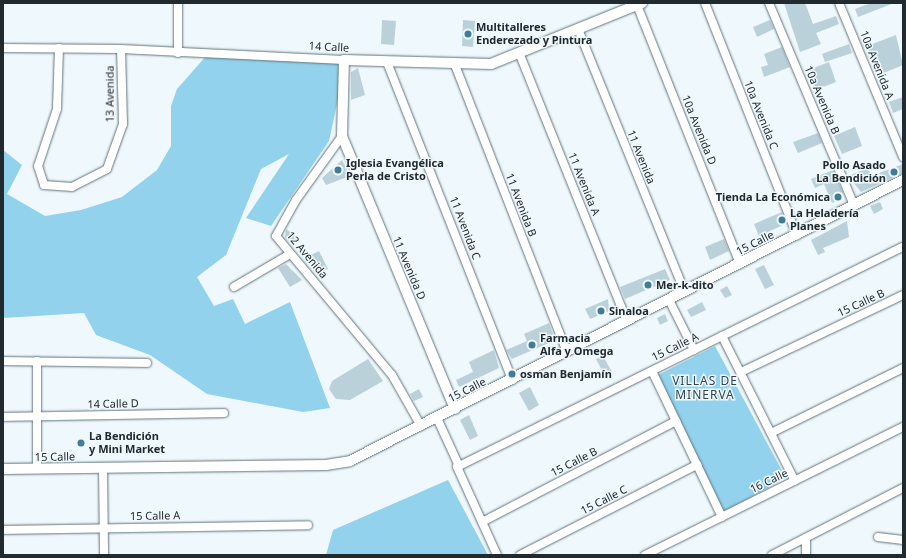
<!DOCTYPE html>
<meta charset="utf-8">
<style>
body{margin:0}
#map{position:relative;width:906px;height:558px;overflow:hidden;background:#eff8fc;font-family:"Noto Sans",sans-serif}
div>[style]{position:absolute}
.green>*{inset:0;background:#92d2ec}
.building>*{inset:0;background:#bad1da}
.roads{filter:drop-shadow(0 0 1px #5f747d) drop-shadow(0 0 1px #5f747d)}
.minor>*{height:8px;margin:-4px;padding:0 4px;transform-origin:4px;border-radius:4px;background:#fff}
.tertiary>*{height:10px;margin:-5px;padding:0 5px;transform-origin:5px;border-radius:5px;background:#fff}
.dots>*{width:11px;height:11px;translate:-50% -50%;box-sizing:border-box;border:2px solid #eff8fc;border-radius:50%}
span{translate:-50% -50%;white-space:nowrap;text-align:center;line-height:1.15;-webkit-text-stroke:3px #eff8fc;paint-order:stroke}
.poi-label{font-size:11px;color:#212a2e;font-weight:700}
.left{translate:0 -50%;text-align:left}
.right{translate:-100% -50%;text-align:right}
.street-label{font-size:11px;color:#212a2e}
.neighbourhood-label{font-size:12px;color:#31444c;letter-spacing:1px}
.frame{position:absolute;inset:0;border:4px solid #212a2e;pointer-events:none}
</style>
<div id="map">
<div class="green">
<div style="clip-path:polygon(207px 55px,338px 63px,343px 76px,329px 141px,271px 226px,246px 218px,289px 154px,261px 169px,226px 255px,197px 277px,214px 306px,233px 299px,245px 324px,290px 302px,330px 408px,303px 412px,207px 394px,150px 355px,96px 335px,84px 313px,3px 318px,3px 150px,22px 165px,7px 194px,45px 216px,81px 210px,122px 197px,157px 170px,171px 146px,171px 106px,177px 89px)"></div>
<div style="clip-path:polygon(715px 346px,786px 478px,724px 512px,656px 376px)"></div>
<div style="clip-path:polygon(448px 480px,488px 555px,326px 555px,333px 530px)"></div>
</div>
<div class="building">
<div style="clip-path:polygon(784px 3px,805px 3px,813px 24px,836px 16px,839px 24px,816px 33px,821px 44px,800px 52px)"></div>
<div style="clip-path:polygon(871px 3px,894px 3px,858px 17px,855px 9px)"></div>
<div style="clip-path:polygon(382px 20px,396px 21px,394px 45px,381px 44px)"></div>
<div style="clip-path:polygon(463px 20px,475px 21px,473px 47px,462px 46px)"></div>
<div style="clip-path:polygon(770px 20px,774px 29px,757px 37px,753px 27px)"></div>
<div style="clip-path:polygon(896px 35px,903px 65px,879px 75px,867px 46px)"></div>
<div style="clip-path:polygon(849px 44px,852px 53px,825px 62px,822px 54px)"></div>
<div style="clip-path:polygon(782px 47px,790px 67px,764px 77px,761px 67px,768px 65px,764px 54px)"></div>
<div style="clip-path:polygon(829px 62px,836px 82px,816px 90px,808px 70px)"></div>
<div style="clip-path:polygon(358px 68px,365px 95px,351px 100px,351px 72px)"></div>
<div style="clip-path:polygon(903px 97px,903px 109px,893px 113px,889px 102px)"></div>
<div style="clip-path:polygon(855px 127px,862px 146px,842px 154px,834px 136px)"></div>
<div style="clip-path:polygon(818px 133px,822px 143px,798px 153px,793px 142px)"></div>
<div style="clip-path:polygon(342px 160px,350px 176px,326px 185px,322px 178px)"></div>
<div style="clip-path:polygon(903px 164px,903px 173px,861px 192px,848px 176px,868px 168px,871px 176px)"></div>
<div style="clip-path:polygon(833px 170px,843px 193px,840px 200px,832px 203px,824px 184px,815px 188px,811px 179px)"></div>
<div style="clip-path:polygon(880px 202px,883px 209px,874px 214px,870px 206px)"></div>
<div style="clip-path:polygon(782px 212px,786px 221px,783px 225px,759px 236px,754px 224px)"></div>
<div style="clip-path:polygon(847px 221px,849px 237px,823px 248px,825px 252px,818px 255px,811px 240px)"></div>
<div style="clip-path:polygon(286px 229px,299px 238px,293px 246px,285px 238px)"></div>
<div style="clip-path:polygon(724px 239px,729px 251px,710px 260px,705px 247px)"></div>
<div style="clip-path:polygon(319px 251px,328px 269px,318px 273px,305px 258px)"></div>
<div style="clip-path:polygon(286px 264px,302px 280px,290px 287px,278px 268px)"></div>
<div style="clip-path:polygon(764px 265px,774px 285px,765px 289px,755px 269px)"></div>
<div style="clip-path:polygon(665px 269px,670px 280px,625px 299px,620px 287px)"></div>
<div style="clip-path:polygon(727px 286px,732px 295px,725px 298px,720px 290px)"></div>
<div style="clip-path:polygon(608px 299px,609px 311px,590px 319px,585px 309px)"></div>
<div style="clip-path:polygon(702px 302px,706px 310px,691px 317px,687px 310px)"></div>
<div style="clip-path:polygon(665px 314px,668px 321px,660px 325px,657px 318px)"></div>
<div style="clip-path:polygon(549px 323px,554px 337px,551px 342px,512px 359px,506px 350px,527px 341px,524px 334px)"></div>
<div style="clip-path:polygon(494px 350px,499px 368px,459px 387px,456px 380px,473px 372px,469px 362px)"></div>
<div style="clip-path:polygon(603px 356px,612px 372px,605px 376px,596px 359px)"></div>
<div style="clip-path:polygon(368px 359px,383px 381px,350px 400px,336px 399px,329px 389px,332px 381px)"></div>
<div style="clip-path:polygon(530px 387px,539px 405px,529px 411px,519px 393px)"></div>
<div style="clip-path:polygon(419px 389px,423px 397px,414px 401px,410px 394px)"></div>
<div style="clip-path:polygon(469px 415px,478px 436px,470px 440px,460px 420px)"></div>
</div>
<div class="roads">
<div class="minor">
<div style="left:705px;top:3px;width:250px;rotate:68.4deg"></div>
<div style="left:769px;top:3px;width:219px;rotate:67.2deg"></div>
<div style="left:839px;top:3px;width:167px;rotate:67.4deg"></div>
<div style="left:637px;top:5px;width:279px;rotate:68.3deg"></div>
<div style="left:578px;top:29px;width:284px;rotate:67.9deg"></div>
<div style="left:3px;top:48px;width:118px;rotate:0.5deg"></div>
<div style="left:121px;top:49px;width:223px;rotate:2.8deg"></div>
<div style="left:59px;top:48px;width:61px;rotate:91.9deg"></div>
<div style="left:57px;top:109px;width:60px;rotate:108.4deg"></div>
<div style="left:38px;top:166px;width:20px;rotate:72deg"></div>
<div style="left:44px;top:185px;width:28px;rotate:4deg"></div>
<div style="left:72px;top:187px;width:39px;rotate:-27deg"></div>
<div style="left:107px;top:169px;width:48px;rotate:-70.4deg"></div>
<div style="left:123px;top:124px;width:75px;rotate:-91.5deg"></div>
<div style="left:178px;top:53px;width:50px;rotate:-90deg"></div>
<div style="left:520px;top:55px;width:287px;rotate:68.1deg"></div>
<div style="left:387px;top:62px;width:342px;rotate:68.5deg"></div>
<div style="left:455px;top:65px;width:308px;rotate:68.7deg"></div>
<div style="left:342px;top:136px;width:79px;rotate:125.7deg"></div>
<div style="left:296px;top:200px;width:41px;rotate:119.1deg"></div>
<div style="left:276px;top:236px;width:181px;rotate:50.2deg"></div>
<div style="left:392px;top:375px;width:59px;rotate:60.4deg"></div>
<div style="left:234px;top:287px;width:65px;rotate:-30.5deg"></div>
<div style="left:669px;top:300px;width:56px;rotate:63.4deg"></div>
<div style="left:722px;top:336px;width:162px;rotate:63.3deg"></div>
<div style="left:3px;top:361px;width:144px;rotate:0.8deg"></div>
<div style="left:652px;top:371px;width:162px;rotate:64.4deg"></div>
<div style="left:741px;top:372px;width:179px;rotate:-25.4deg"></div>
<div style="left:3px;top:417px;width:221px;rotate:-1deg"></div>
<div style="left:437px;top:418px;width:53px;rotate:65.4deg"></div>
<div style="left:771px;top:433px;width:147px;rotate:-26.2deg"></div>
<div style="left:103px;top:468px;width:87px;rotate:89.3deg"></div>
<div style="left:37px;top:469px;width:108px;rotate:-90deg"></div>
<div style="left:482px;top:522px;width:219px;rotate:-27.5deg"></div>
<div style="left:3px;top:530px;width:305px;rotate:-0.9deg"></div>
<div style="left:878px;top:537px;width:25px;rotate:7deg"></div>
<div style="left:497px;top:555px;width:97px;rotate:-114.4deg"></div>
<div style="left:457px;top:467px;width:497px;rotate:-26.3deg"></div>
<div style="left:520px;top:555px;width:199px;rotate:-27deg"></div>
<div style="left:645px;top:555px;width:288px;rotate:-26.4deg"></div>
<div style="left:772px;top:555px;width:147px;rotate:-27.1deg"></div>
<div style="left:806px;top:555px;width:17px;rotate:-90deg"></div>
</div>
<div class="tertiary">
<div style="left:455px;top:409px;width:295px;rotate:-112.5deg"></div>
<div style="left:342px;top:136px;width:76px;rotate:-88.5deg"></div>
<div style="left:344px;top:60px;width:147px;rotate:1.6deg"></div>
<div style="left:491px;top:64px;width:163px;rotate:-22deg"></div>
<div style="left:3px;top:469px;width:323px;rotate:-0.7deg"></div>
<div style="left:326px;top:465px;width:24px;rotate:-9deg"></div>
<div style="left:350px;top:461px;width:620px;rotate:-26.94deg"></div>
</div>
</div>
<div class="dots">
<div style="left:468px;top:34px;background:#407c93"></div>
<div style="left:338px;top:170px;background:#407c93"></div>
<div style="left:894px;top:172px;background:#407c93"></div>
<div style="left:838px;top:197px;background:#407c93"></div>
<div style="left:782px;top:220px;background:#407c93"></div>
<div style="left:648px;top:285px;background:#407c93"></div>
<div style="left:601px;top:311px;background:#407c93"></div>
<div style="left:532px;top:345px;background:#407c93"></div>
<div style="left:512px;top:374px;background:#407c93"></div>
<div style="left:81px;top:443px;background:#407c93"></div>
</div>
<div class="poi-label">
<span class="left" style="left:476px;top:34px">Multitalleres<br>Enderezado y Pintura</span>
<span class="left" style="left:346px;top:170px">Iglesia Evangélica<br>Perla de Cristo</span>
<span class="right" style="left:886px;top:172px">Pollo Asado<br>La Bendición</span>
<span class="right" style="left:830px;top:197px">Tienda La Económica</span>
<span class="left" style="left:790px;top:220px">La Heladería<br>Planes</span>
<span class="left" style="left:656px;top:285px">Mer-k-dito</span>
<span class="left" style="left:609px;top:311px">Sinaloa</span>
<span class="left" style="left:540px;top:345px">Farmacia<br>Alfa y Omega</span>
<span class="left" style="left:520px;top:374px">osman Benjamín</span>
<span class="left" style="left:89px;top:443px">La Bendición<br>y Mini Market</span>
</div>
<div class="street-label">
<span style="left:329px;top:47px;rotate:3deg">14 Calle</span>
<span style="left:877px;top:65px;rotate:68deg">10a Avenida A</span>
<span style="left:110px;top:94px;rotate:-90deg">13 Avenida</span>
<span style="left:822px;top:100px;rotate:67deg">10a Avenida B</span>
<span style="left:761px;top:115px;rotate:68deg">10a Avenida C</span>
<span style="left:699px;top:130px;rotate:68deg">10a Avenida D</span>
<span style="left:641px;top:157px;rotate:68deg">11 Avenida</span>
<span style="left:584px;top:184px;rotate:68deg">11 Avenida A</span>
<span style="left:521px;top:205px;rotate:69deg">11 Avenida B</span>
<span style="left:465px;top:228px;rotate:69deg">11 Avenida C</span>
<span style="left:755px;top:243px;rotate:-27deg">15 Calle</span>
<span style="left:307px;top:255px;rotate:50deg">12 Avenida</span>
<span style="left:409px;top:268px;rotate:67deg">11 Avenida D</span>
<span style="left:861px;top:303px;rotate:-25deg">15 Calle B</span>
<span style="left:675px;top:347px;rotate:-26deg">15 Calle A</span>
<span style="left:467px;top:390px;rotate:-27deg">15 Calle</span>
<span style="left:113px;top:404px;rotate:-1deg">14 Calle D</span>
<span style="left:55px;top:457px;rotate:-1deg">15 Calle</span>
<span style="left:574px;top:462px;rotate:-27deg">15 Calle B</span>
<span style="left:769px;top:481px;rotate:-26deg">16 Calle</span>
<span style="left:604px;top:500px;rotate:-27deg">15 Calle C</span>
<span style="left:155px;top:516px;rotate:-1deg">15 Calle A</span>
</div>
<div class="neighbourhood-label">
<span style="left:705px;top:388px">VILLAS DE<br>MINERVA</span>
</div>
<div class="frame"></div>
</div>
